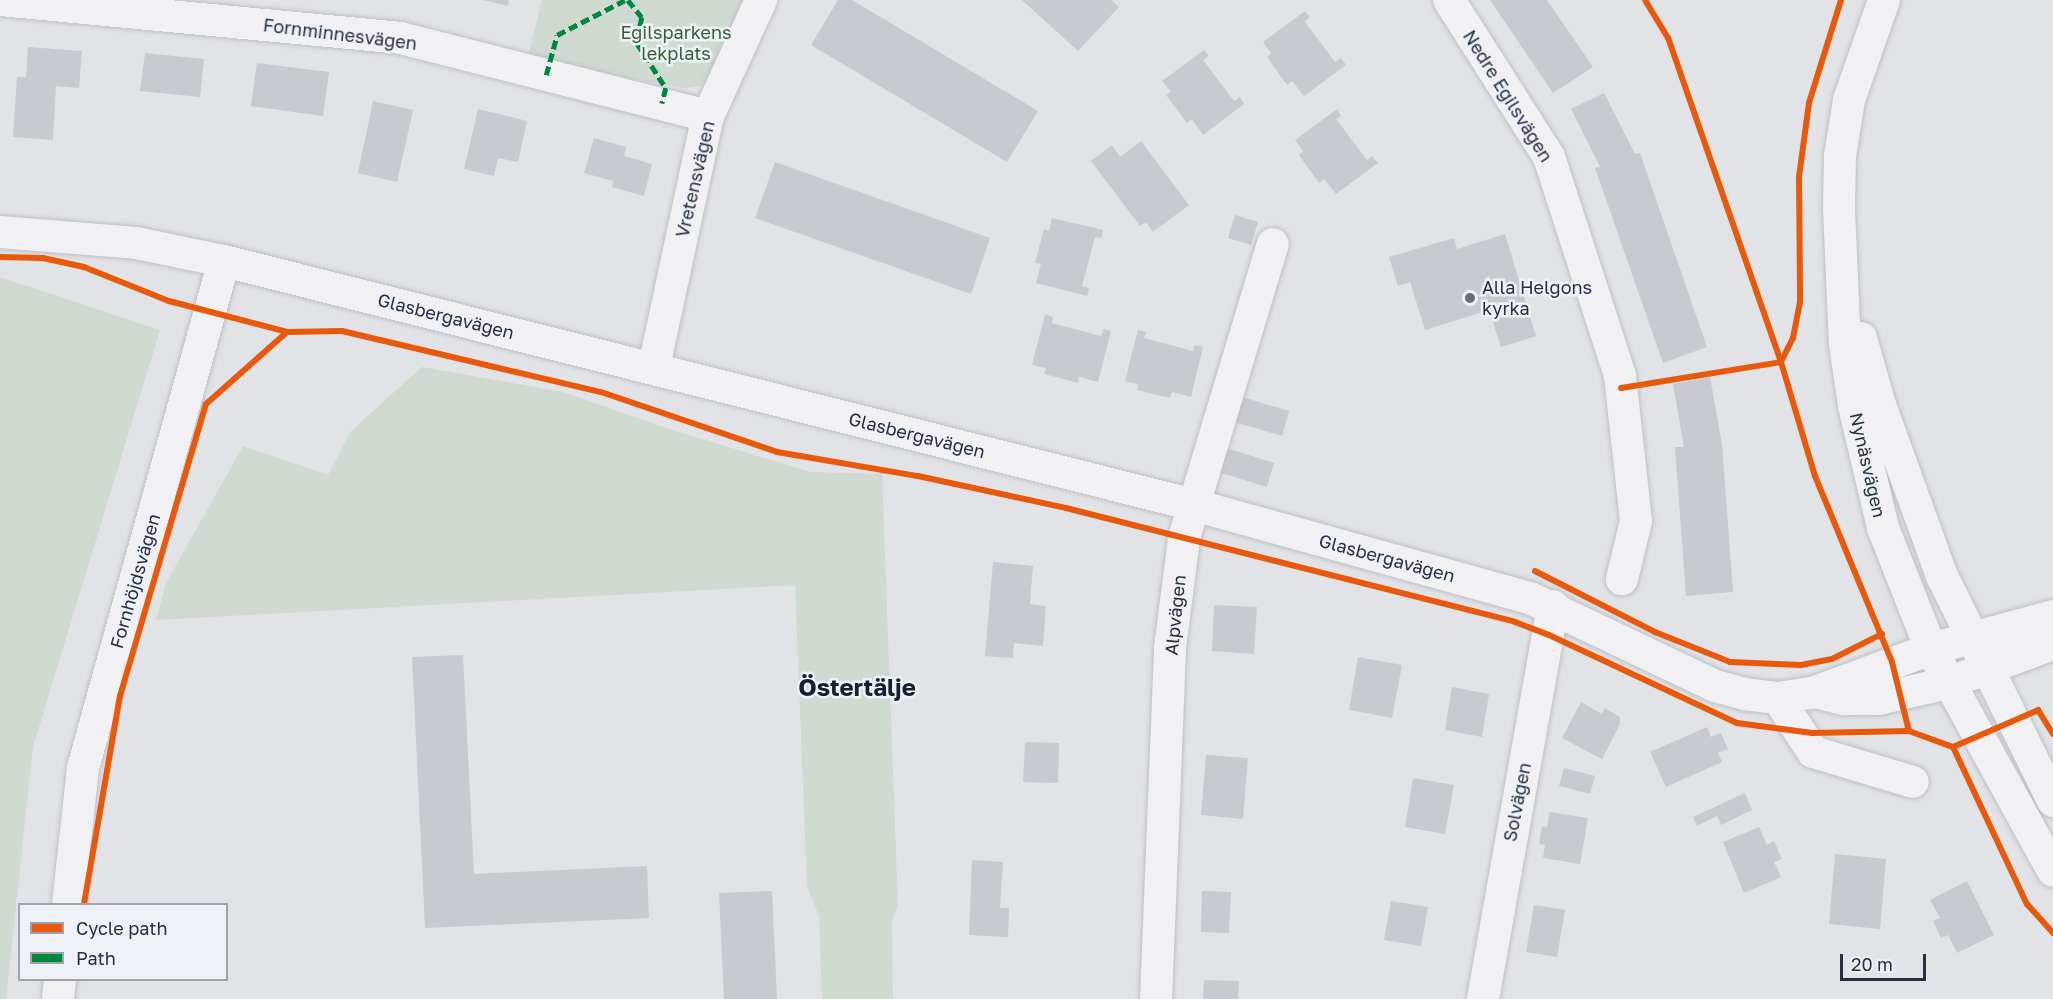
<!DOCTYPE html>
<meta charset="utf-8">
<style>
body{margin:0}
#map{position:relative;width:2053px;height:999px;overflow:hidden;background:#e1e3e7;font-family:"Golos Text",sans-serif}
div>[style]{position:absolute}
.green>*{inset:0;background:#d0dad1}
.building>*{inset:0;background:#c8cacf}
.roads{filter:drop-shadow(0 0 2px #bec0c5) drop-shadow(0 0 2px #bec0c5)}
.minor>*{height:32px;margin:-16px;padding:0 16px;transform-origin:16px;border-radius:16px;background:#f1f1f3}
.quiet>*{height:4.5px;margin-top:-2.25px;transform-origin:0;background:repeating-linear-gradient(90deg,#00873e 0 9px,transparent 0 13.5px)}
.cycleway>*{height:6px;margin:-3px;padding:0 3px;transform-origin:3px;border-radius:3px;background:#e8590c}
.dots>*{width:16px;height:16px;translate:-50% -50%;box-sizing:border-box;border:3px solid #eef1f6;border-radius:50%}
span{translate:-50% -50%;white-space:nowrap;text-align:center;line-height:1.15;-webkit-text-stroke:5px #eef1f6;paint-order:stroke}
.park-label{font-size:18px;color:#375d33}
.street-label{font-size:18px;color:#272e41}
.poi-label{font-size:18px;color:#272e41}
.left{translate:0 -50%;text-align:left}
.district-label{font-size:24px;color:#191f32;font-weight:700}
.legend{position:absolute;left:18px;top:903px;width:210px;height:78px;box-sizing:border-box;background:#eef1f6;border:2px solid #9ea3ae;margin:0;padding:8px 10px;list-style:none;font-size:18px;color:#272e41}
.legend li{display:flex;align-items:center;gap:12px;height:30px}
.legend b{width:30px;border:2px solid #9ea3ae}
.scale{position:absolute;left:1840px;top:954px;width:86px;height:27px;box-sizing:border-box;border:3px solid #272e41;border-top:0;padding-left:8px;font-size:18px;line-height:21px;white-space:nowrap;color:#272e41;-webkit-text-stroke:4px #eef1f6;paint-order:stroke}
</style>
<div id="map">
<div class="green">
<div style="clip-path:polygon(542px 0,742px 0,710px 75px,700px 86px,686px 88px,527px 61px)"></div>
<div style="clip-path:polygon(0 277px,160px 330px,33px 747px,6px 999px,0 999px)"></div>
<div style="clip-path:polygon(422px 367px,563px 392px,672px 430px,811px 472px,882px 474px,898px 905px,892px 922px,893px 999px,822px 999px,819px 916px,807px 886px,795px 585px,156px 620px,166px 583px,243px 446px,328px 475px,350px 432px)"></div>
</div>
<div class="building">
<div style="clip-path:polygon(483px 0,509px 0,508px 6px)"></div>
<div style="clip-path:polygon(838px 0,852px 0,1038px 111px,1007px 162px,811px 45px)"></div>
<div style="clip-path:polygon(1022px 0,1111px 0,1119px 7px,1078px 51px)"></div>
<div style="clip-path:polygon(1490px 0,1547px 0,1593px 67px,1553px 93px)"></div>
<div style="clip-path:polygon(1305px 11px,1310px 17px,1305px 22px,1335px 62px,1341px 58px,1346px 65px,1304px 96px,1292px 81px,1287px 85px,1267px 57px,1271px 53px,1263px 42px)"></div>
<div style="clip-path:polygon(28px 47px,82px 51px,79px 88px,56px 86px,53px 140px,13px 137px,17px 77px,26px 77px)"></div>
<div style="clip-path:polygon(1204px 50px,1209px 56px,1203px 60px,1234px 101px,1240px 97px,1244px 104px,1203px 135px,1192px 119px,1187px 123px,1166px 95px,1171px 92px,1162px 81px)"></div>
<div style="clip-path:polygon(145px 53px,204px 59px,200px 97px,140px 91px)"></div>
<div style="clip-path:polygon(257px 63px,329px 72px,323px 116px,251px 106px)"></div>
<div style="clip-path:polygon(1604px 93px,1635px 154px,1640px 153px,1707px 347px,1663px 363px,1595px 168px,1600px 167px,1571px 109px)"></div>
<div style="clip-path:polygon(373px 101px,413px 110px,397px 182px,358px 173px)"></div>
<div style="clip-path:polygon(478px 109px,527px 121px,518px 162px,498px 158px,494px 176px,464px 169px)"></div>
<div style="clip-path:polygon(1337px 109px,1341px 116px,1336px 119px,1367px 160px,1372px 156px,1378px 163px,1336px 194px,1324px 179px,1319px 183px,1299px 155px,1303px 151px,1295px 140px)"></div>
<div style="clip-path:polygon(594px 138px,626px 147px,624px 156px,652px 164px,644px 196px,612px 187px,613px 181px,584px 173px)"></div>
<div style="clip-path:polygon(1141px 141px,1189px 205px,1153px 232px,1146px 222px,1140px 226px,1091px 161px,1112px 145px,1120px 157px)"></div>
<div style="clip-path:polygon(775px 162px,990px 238px,971px 294px,755px 218px)"></div>
<div style="clip-path:polygon(1235px 215px,1258px 222px,1251px 245px,1228px 238px)"></div>
<div style="clip-path:polygon(1052px 218px,1103px 230px,1101px 238px,1095px 237px,1082px 286px,1089px 288px,1087px 296px,1036px 283px,1041px 264px,1035px 263px,1044px 229px,1049px 231px)"></div>
<div style="clip-path:polygon(1505px 234px,1536px 336px,1501px 347px,1489px 310px,1425px 330px,1410px 282px,1398px 286px,1389px 257px,1454px 238px,1457px 249px)"></div>
<div style="clip-path:polygon(1045px 314px,1053px 317px,1052px 323px,1101px 336px,1103px 329px,1111px 331px,1098px 382px,1079px 377px,1078px 383px,1044px 374px,1046px 368px,1032px 365px)"></div>
<div style="clip-path:polygon(1138px 330px,1146px 332px,1144px 338px,1193px 351px,1195px 345px,1203px 347px,1191px 397px,1172px 392px,1170px 398px,1137px 390px,1138px 384px,1125px 381px)"></div>
<div style="clip-path:polygon(1710px 377px,1722px 444px,1733px 592px,1686px 596px,1675px 447px,1684px 447px,1673px 384px)"></div>
<div style="clip-path:polygon(1239px 396px,1289px 411px,1282px 436px,1231px 421px)"></div>
<div style="clip-path:polygon(1223px 447px,1274px 463px,1267px 487px,1215px 471px)"></div>
<div style="clip-path:polygon(993px 562px,1033px 566px,1030px 604px,1046px 606px,1043px 646px,1014px 643px,1013px 658px,985px 656px)"></div>
<div style="clip-path:polygon(1214px 605px,1257px 607px,1254px 654px,1212px 651px)"></div>
<div style="clip-path:polygon(463px 655px,474px 874px,647px 866px,649px 918px,425px 928px,412px 657px)"></div>
<div style="clip-path:polygon(1358px 657px,1402px 665px,1392px 718px,1349px 710px)"></div>
<div style="clip-path:polygon(1452px 687px,1489px 694px,1482px 737px,1445px 730px)"></div>
<div style="clip-path:polygon(1581px 702px,1602px 714px,1605px 708px,1620px 717px,1620px 724px,1602px 759px,1562px 738px)"></div>
<div style="clip-path:polygon(1707px 727px,1711px 737px,1721px 733px,1728px 749px,1718px 753px,1722px 762px,1666px 787px,1650px 752px)"></div>
<div style="clip-path:polygon(1025px 742px,1059px 743px,1058px 783px,1023px 782px)"></div>
<div style="clip-path:polygon(1206px 755px,1248px 758px,1243px 819px,1201px 815px)"></div>
<div style="clip-path:polygon(1564px 768px,1595px 776px,1590px 794px,1559px 786px)"></div>
<div style="clip-path:polygon(1413px 778px,1454px 785px,1445px 834px,1405px 827px)"></div>
<div style="clip-path:polygon(1745px 793px,1752px 810px,1721px 825px,1717px 816px,1697px 826px,1693px 817px)"></div>
<div style="clip-path:polygon(1550px 812px,1588px 818px,1580px 864px,1543px 858px,1545px 845px,1539px 844px,1542px 826px,1547px 827px)"></div>
<div style="clip-path:polygon(1759px 827px,1767px 845px,1774px 841px,1782px 859px,1774px 862px,1781px 877px,1744px 893px,1723px 842px)"></div>
<div style="clip-path:polygon(1835px 854px,1886px 859px,1880px 929px,1829px 924px)"></div>
<div style="clip-path:polygon(972px 860px,1003px 862px,1000px 908px,1009px 908px,1008px 937px,969px 935px)"></div>
<div style="clip-path:polygon(1967px 881px,1994px 935px,1957px 953px,1948px 935px,1941px 938px,1933px 921px,1940px 918px,1930px 900px)"></div>
<div style="clip-path:polygon(772px 891px,777px 999px,724px 999px,719px 893px)"></div>
<div style="clip-path:polygon(1202px 891px,1231px 892px,1229px 933px,1201px 932px)"></div>
<div style="clip-path:polygon(1391px 901px,1428px 907px,1421px 946px,1384px 940px)"></div>
<div style="clip-path:polygon(1534px 905px,1565px 910px,1557px 957px,1526px 952px)"></div>
<div style="clip-path:polygon(1204px 980px,1239px 981px,1238px 999px,1203px 999px)"></div>
</div>
<div class="roads">
<div class="minor">
<div style="left:0;top:0;width:402px;rotate:5.4deg"></div>
<div style="left:400px;top:38px;width:318px;rotate:14.2deg"></div>
<div style="left:1449px;top:0;width:186px;rotate:57.5deg"></div>
<div style="left:1549px;top:157px;width:230px;rotate:72deg"></div>
<div style="left:1620px;top:376px;width:146px;rotate:83.7deg"></div>
<div style="left:1636px;top:521px;width:60px;rotate:103.6deg"></div>
<div style="left:1884px;top:0;width:106px;rotate:109.3deg"></div>
<div style="left:1849px;top:100px;width:57px;rotate:99.1deg"></div>
<div style="left:1840px;top:156px;width:53px;rotate:91.1deg"></div>
<div style="left:1839px;top:209px;width:135px;rotate:87.5deg"></div>
<div style="left:1845px;top:344px;width:63px;rotate:81.7deg"></div>
<div style="left:1854px;top:406px;width:125px;rotate:76.6deg"></div>
<div style="left:1883px;top:528px;width:130px;rotate:68.4deg"></div>
<div style="left:1931px;top:649px;width:253px;rotate:61.2deg"></div>
<div style="left:0;top:232px;width:136px;rotate:4.6deg"></div>
<div style="left:136px;top:243px;width:90px;rotate:11.6deg"></div>
<div style="left:224px;top:261px;width:1000px;rotate:14.12deg"></div>
<div style="left:1194px;top:505px;width:349px;rotate:15.5deg"></div>
<div style="left:1530px;top:598px;width:205px;rotate:25.4deg"></div>
<div style="left:1715px;top:686px;width:30px;rotate:15deg"></div>
<div style="left:1744px;top:694px;width:34px;rotate:7deg"></div>
<div style="left:1778px;top:698px;width:37px;rotate:-9deg"></div>
<div style="left:1815px;top:692px;width:124px;rotate:-20.3deg"></div>
<div style="left:1931px;top:649px;width:126px;rotate:-15.1deg"></div>
<div style="left:1861px;top:338px;width:70px;rotate:74.2deg"></div>
<div style="left:1880px;top:405px;width:182px;rotate:70.1deg"></div>
<div style="left:1942px;top:576px;width:251px;rotate:63.7deg"></div>
<div style="left:654px;top:367px;width:257px;rotate:-77.9deg"></div>
<div style="left:708px;top:116px;width:128px;rotate:-65.4deg"></div>
<div style="left:1815px;top:692px;width:30px;rotate:14deg"></div>
<div style="left:1844px;top:699px;width:35px"></div>
<div style="left:1879px;top:699px;width:71px;rotate:-13.1deg"></div>
<div style="left:1948px;top:683px;width:112px;rotate:-20.4deg"></div>
<div style="left:1778px;top:698px;width:64px;rotate:57.1deg"></div>
<div style="left:1813px;top:752px;width:104px;rotate:16.7deg"></div>
<div style="left:68px;top:904px;width:137px;rotate:-83.7deg"></div>
<div style="left:83px;top:768px;width:526px;rotate:-74.46deg"></div>
<div style="left:58px;top:999px;width:19px;rotate:-84deg"></div>
<div style="left:1156px;top:999px;width:351px;rotate:-87.7deg"></div>
<div style="left:1170px;top:648px;width:111px;rotate:-82.7deg"></div>
<div style="left:1184px;top:538px;width:307px;rotate:-73.2deg"></div>
<div style="left:1483px;top:999px;width:399px;rotate:-79.9deg"></div>
</div>
</div>
<div class="quiet">
<div style="left:628px;top:0;width:22px;rotate:51deg"></div>
<div style="left:642px;top:17px;width:26px;rotate:101deg"></div>
<div style="left:637px;top:43px;width:54px;rotate:57.2deg"></div>
<div style="left:666px;top:88px;width:16px;rotate:104deg"></div>
<div style="left:546px;top:75px;width:41px;rotate:-74.6deg"></div>
<div style="left:557px;top:35px;width:76px;rotate:-27.2deg"></div>
</div>
<div class="cycleway">
<div style="left:1841px;top:0;width:108px;rotate:107.3deg"></div>
<div style="left:1809px;top:103px;width:75px;rotate:97.7deg"></div>
<div style="left:1799px;top:177px;width:125px;rotate:89.5deg"></div>
<div style="left:1800px;top:302px;width:37px;rotate:101deg"></div>
<div style="left:1793px;top:338px;width:27px;rotate:117deg"></div>
<div style="left:1781px;top:362px;width:119px;rotate:73.4deg"></div>
<div style="left:1815px;top:476px;width:201px;rotate:67.5deg"></div>
<div style="left:1892px;top:662px;width:71px;rotate:76.2deg"></div>
<div style="left:0;top:257px;width:43px;rotate:1.3deg"></div>
<div style="left:43px;top:258px;width:42px;rotate:12.4deg"></div>
<div style="left:84px;top:267px;width:92px;rotate:21.8deg"></div>
<div style="left:169px;top:301px;width:122px;rotate:14.7deg"></div>
<div style="left:287px;top:332px;width:55px;rotate:-1deg"></div>
<div style="left:342px;top:331px;width:266px;rotate:13.3deg"></div>
<div style="left:601px;top:392px;width:186px;rotate:18.8deg"></div>
<div style="left:777px;top:452px;width:143px;rotate:9.7deg"></div>
<div style="left:918px;top:476px;width:151px;rotate:12.2deg"></div>
<div style="left:1066px;top:508px;width:463px;rotate:14.2deg"></div>
<div style="left:1515px;top:622px;width:36px;rotate:21deg"></div>
<div style="left:1549px;top:635px;width:208px;rotate:25.1deg"></div>
<div style="left:1737px;top:723px;width:76px;rotate:7.6deg"></div>
<div style="left:1812px;top:733px;width:97px;rotate:-1.2deg"></div>
<div style="left:1909px;top:731px;width:47px;rotate:20deg"></div>
<div style="left:1953px;top:747px;width:93px;rotate:-23.5deg"></div>
<div style="left:2038px;top:710px;width:28px;rotate:58deg"></div>
<div style="left:1621px;top:388px;width:162px;rotate:-9.2deg"></div>
<div style="left:1781px;top:362px;width:343px;rotate:-109.2deg"></div>
<div style="left:1668px;top:38px;width:44px;rotate:-121.2deg"></div>
<div style="left:1535px;top:571px;width:135px;rotate:26.9deg"></div>
<div style="left:1655px;top:632px;width:81px;rotate:21.8deg"></div>
<div style="left:1730px;top:662px;width:71px;rotate:2.4deg"></div>
<div style="left:1801px;top:665px;width:32px;rotate:-11deg"></div>
<div style="left:1832px;top:659px;width:56px;rotate:-26.6deg"></div>
<div style="left:1953px;top:747px;width:174px;rotate:64.8deg"></div>
<div style="left:2027px;top:904px;width:39px;rotate:48deg"></div>
<div style="left:84px;top:904px;width:211px;rotate:-80.2deg"></div>
<div style="left:120px;top:696px;width:304px;rotate:-73.6deg"></div>
<div style="left:206px;top:404px;width:108px;rotate:-41.6deg"></div>
</div>
<div class="dots">
<div style="left:1470px;top:298px;background:#686d7b"></div>
</div>
<div class="park-label">
<span style="left:676px;top:43px">Egilsparkens<br>lekplats</span>
</div>
<div class="street-label">
<span style="left:340px;top:34px;rotate:7deg">Fornminnesvägen</span>
<span style="left:1508px;top:96px;rotate:58deg">Nedre Egilsvägen</span>
<span style="left:695px;top:179px;rotate:-77deg">Vretensvägen</span>
<span style="left:446px;top:316px;rotate:14deg">Glasbergavägen</span>
<span style="left:917px;top:435px;rotate:14deg">Glasbergavägen</span>
<span style="left:1868px;top:465px;rotate:77deg">Nynäsvägen</span>
<span style="left:1387px;top:558px;rotate:15deg">Glasbergavägen</span>
<span style="left:135px;top:581px;rotate:-74deg">Fornhöjdsvägen</span>
<span style="left:1175px;top:615px;rotate:-84deg">Alpvägen</span>
<span style="left:1517px;top:802px;rotate:-79deg">Solvägen</span>
</div>
<div class="poi-label">
<span class="left" style="left:1482px;top:298px">Alla Helgons<br>kyrka</span>
</div>
<div class="district-label">
<span style="left:857px;top:687px">Östertälje</span>
</div>
<ul class="legend">
<li><b style="height:8px;background:#e8590c"></b>Cycle path</li>
<li><b style="height:8px;background:#00873e"></b>Path</li>
</ul>
<div class="scale">20 m</div>
</div>
